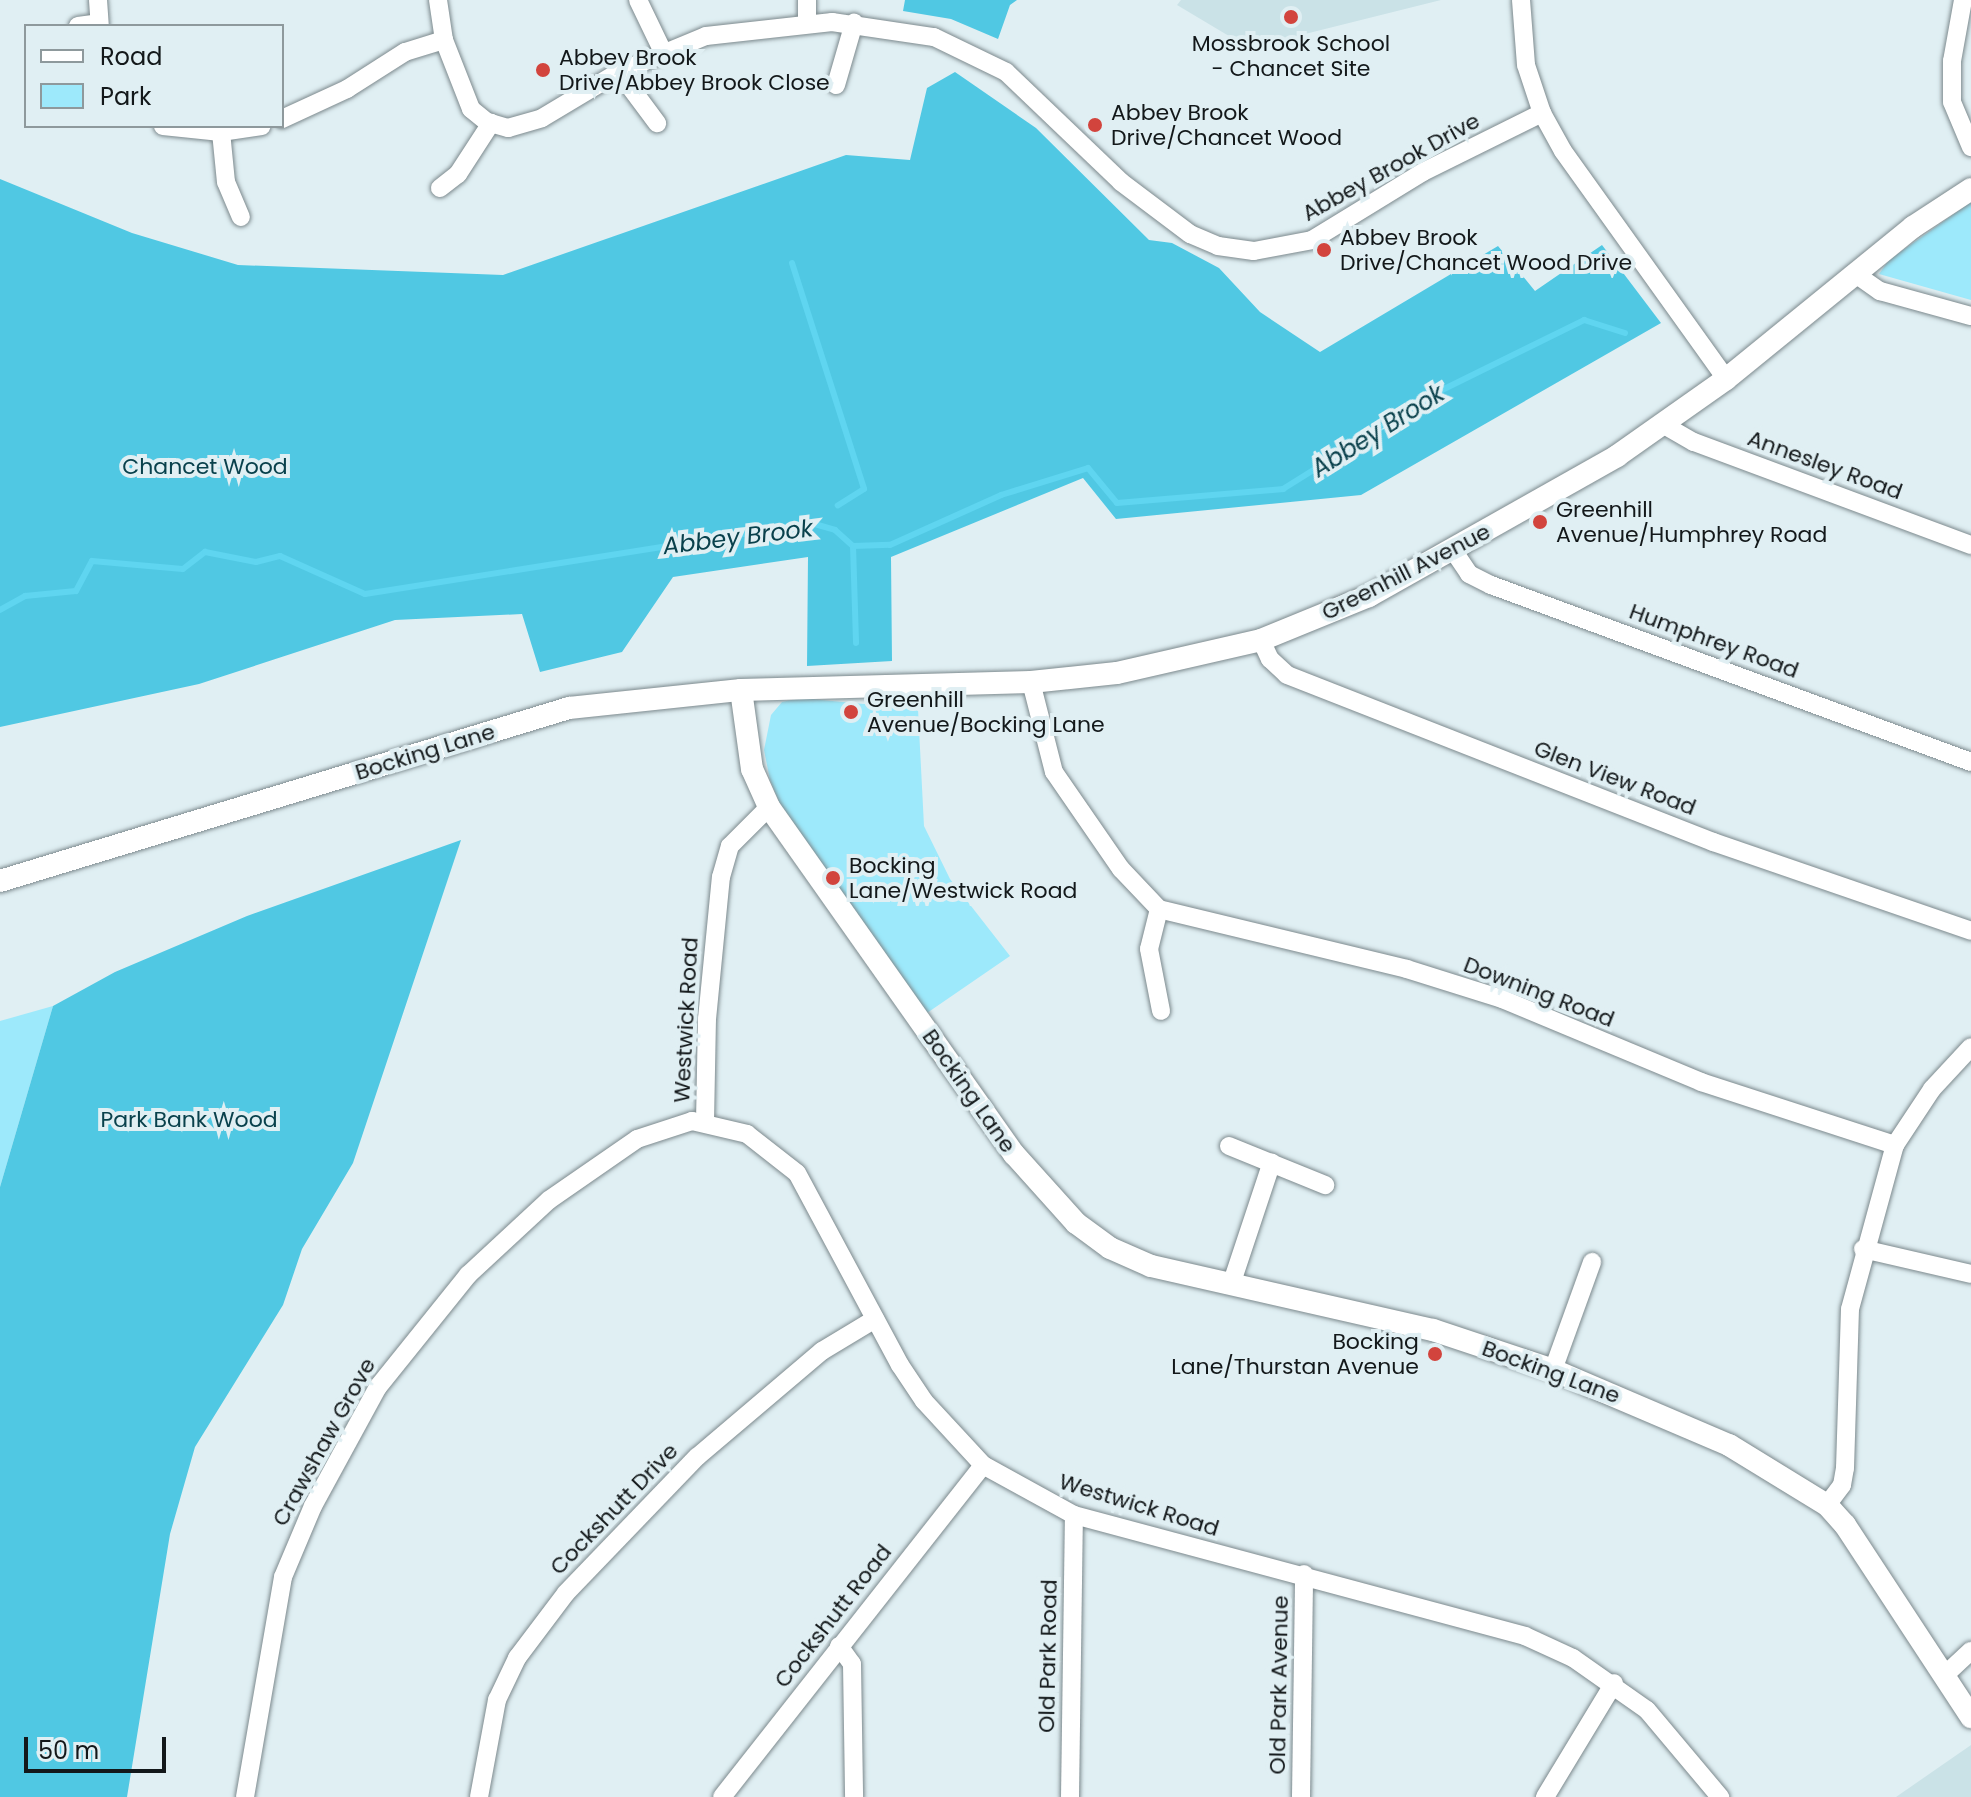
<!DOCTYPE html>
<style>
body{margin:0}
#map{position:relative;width:1971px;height:1797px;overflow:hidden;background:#e0eff3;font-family:Poppins,sans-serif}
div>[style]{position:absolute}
.built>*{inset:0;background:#cae2e7}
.green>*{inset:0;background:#9de9fb}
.forest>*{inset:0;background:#50c8e3}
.stream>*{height:6px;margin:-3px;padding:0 3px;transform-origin:3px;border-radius:3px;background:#5fd5f0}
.roads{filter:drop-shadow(0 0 2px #7c898d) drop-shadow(0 0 2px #7c898d)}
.minor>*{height:18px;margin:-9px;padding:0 9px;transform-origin:9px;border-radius:9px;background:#fff}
.tertiary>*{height:22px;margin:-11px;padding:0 11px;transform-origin:11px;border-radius:11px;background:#fff}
.dots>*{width:22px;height:22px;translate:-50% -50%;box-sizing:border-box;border:4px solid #e0eff3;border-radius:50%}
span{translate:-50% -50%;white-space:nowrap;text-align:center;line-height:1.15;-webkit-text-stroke:8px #e0eff3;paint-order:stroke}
.poi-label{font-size:22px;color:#13181a}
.left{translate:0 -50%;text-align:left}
.right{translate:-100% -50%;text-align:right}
.street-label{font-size:22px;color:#13181a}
.park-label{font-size:22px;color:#09414c}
.water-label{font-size:24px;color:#0a414c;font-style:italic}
.legend{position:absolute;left:24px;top:24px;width:260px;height:104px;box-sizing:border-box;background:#e0eff3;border:2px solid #8e999c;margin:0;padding:10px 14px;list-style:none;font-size:24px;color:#13181a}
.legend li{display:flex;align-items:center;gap:16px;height:40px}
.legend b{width:40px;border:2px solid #8e999c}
.scale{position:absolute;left:24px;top:1737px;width:142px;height:36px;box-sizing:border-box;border:4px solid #13181a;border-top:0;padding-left:10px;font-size:24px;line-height:28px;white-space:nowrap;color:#13181a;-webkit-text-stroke:6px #e0eff3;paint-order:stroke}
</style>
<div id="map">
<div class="built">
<div style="clip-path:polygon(1181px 0,1441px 0,1249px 48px,1177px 5px)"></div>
<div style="clip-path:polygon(1971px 1745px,1971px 1797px,1896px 1797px)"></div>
</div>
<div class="green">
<div style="clip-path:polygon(1971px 202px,1971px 300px,1879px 274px,1889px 260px)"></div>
<div style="clip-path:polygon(800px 698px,918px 709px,924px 826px,950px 879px,1010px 956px,927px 1013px,780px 804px,770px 780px,764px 750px,771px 715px,782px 702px)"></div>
<div style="clip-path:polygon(53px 1006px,0 1187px,0 1021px)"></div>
</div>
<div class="forest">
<div style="clip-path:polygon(905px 0,1017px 0,1010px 5px,998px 39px,951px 19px,903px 11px)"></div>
<div style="clip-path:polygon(955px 72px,1036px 128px,1149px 240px,1172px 243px,1219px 268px,1260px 312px,1320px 352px,1498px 246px,1535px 291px,1602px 245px,1661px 323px,1361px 495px,1116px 519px,1083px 478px,891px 557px,892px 661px,807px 666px,808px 557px,673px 577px,622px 652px,540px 672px,522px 614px,395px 620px,199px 684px,0 727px,0 179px,132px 233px,238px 265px,503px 275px,846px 155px,910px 160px,927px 88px)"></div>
<div style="clip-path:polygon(461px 840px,353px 1163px,302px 1249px,283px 1305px,195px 1447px,170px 1534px,127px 1797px,0 1797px,0 1187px,53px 1006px,115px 972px,247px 916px)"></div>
</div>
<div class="stream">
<div style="left:792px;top:263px;width:237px;rotate:72.3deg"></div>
<div style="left:864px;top:489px;width:31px;rotate:148deg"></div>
<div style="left:853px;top:546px;width:97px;rotate:88.2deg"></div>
<div style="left:0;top:610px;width:29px;rotate:-29deg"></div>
<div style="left:25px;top:596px;width:51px;rotate:-5.6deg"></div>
<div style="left:76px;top:591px;width:34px;rotate:-62deg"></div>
<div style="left:92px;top:561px;width:91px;rotate:5deg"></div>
<div style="left:183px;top:569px;width:28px;rotate:-38deg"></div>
<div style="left:205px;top:552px;width:52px;rotate:11.1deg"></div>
<div style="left:256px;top:562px;width:25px;rotate:-14deg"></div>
<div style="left:280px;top:556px;width:93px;rotate:24.1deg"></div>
<div style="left:365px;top:594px;width:452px;rotate:-9deg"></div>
<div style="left:811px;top:523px;width:25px;rotate:16deg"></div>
<div style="left:835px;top:530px;width:24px;rotate:42deg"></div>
<div style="left:853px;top:546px;width:37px;rotate:-2deg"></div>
<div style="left:890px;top:545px;width:122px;rotate:-24.2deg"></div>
<div style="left:1001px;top:495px;width:91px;rotate:-17.2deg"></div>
<div style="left:1088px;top:468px;width:45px;rotate:50.4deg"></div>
<div style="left:1117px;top:503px;width:167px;rotate:-4.8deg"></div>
<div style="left:1283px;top:489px;width:185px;rotate:-32deg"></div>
<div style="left:1440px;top:391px;width:161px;rotate:-26.2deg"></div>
<div style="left:1584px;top:320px;width:43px;rotate:17.6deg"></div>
</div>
<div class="roads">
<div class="minor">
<div style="left:98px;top:0;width:26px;rotate:86deg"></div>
<div style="left:438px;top:0;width:40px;rotate:81.5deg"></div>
<div style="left:444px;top:40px;width:74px;rotate:68.6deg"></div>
<div style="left:471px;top:109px;width:21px;rotate:39deg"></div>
<div style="left:487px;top:122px;width:22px;rotate:16deg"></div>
<div style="left:508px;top:128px;width:35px;rotate:-16deg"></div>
<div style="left:542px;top:118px;width:90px;rotate:-30.9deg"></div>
<div style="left:619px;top:72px;width:94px;rotate:-22.5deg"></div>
<div style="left:706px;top:36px;width:127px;rotate:-6.3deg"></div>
<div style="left:832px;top:22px;width:103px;rotate:8.4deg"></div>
<div style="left:934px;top:37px;width:80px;rotate:25.9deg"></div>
<div style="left:1006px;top:72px;width:159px;rotate:43.7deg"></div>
<div style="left:1121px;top:182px;width:86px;rotate:37deg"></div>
<div style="left:1190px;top:234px;width:30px;rotate:23deg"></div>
<div style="left:1218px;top:246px;width:36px;rotate:8deg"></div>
<div style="left:1254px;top:251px;width:59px;rotate:-10.7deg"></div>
<div style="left:1312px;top:240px;width:130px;rotate:-31.5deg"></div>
<div style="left:1423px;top:172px;width:133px;rotate:-26.4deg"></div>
<div style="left:638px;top:0;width:58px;rotate:64.3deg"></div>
<div style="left:807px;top:0;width:23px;rotate:90deg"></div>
<div style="left:1521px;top:0;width:65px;rotate:85.6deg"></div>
<div style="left:1526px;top:65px;width:51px;rotate:71.6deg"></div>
<div style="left:1542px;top:113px;width:43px;rotate:61.1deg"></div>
<div style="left:1563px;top:151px;width:280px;rotate:54.4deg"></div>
<div style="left:1963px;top:0;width:62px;rotate:100.2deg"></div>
<div style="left:1952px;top:61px;width:41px;rotate:90deg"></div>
<div style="left:1952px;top:102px;width:49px;rotate:67.1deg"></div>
<div style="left:78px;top:26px;width:21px;rotate:-8deg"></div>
<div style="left:619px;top:72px;width:64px;rotate:53.3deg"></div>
<div style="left:836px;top:85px;width:65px;rotate:-73.8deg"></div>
<div style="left:282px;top:119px;width:72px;rotate:-24.8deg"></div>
<div style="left:347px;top:89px;width:69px;rotate:-32.5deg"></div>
<div style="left:405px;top:52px;width:41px;rotate:-17.1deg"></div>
<div style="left:163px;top:126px;width:58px;rotate:5.9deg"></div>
<div style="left:221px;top:132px;width:41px;rotate:-8.3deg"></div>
<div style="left:221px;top:132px;width:50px;rotate:84.3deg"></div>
<div style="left:226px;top:182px;width:38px;rotate:67deg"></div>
<div style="left:440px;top:188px;width:23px;rotate:-38deg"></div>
<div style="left:458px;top:174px;width:61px;rotate:-57.1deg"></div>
<div style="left:1854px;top:273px;width:32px;rotate:35deg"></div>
<div style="left:1880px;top:291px;width:94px;rotate:15.4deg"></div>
<div style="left:1664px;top:425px;width:34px;rotate:30deg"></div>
<div style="left:1694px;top:442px;width:296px;rotate:20.4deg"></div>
<div style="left:1453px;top:550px;width:29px;rotate:56deg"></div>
<div style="left:1469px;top:574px;width:25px;rotate:27deg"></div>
<div style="left:1491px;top:585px;width:512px;rotate:20.24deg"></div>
<div style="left:1261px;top:640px;width:21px;rotate:65deg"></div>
<div style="left:1270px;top:659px;width:23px;rotate:43deg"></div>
<div style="left:1287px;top:675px;width:458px;rotate:21.4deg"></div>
<div style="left:1713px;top:842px;width:273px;rotate:19deg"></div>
<div style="left:1031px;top:682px;width:93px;rotate:75.7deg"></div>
<div style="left:1054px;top:772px;width:118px;rotate:55.4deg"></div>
<div style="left:1121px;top:869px;width:55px;rotate:46.5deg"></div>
<div style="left:1159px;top:909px;width:41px;rotate:104deg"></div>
<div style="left:1149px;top:949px;width:63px;rotate:79deg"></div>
<div style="left:1159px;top:909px;width:255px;rotate:13.6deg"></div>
<div style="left:1407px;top:969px;width:100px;rotate:17.5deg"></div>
<div style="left:1502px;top:999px;width:216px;rotate:22.6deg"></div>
<div style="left:1701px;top:1082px;width:204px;rotate:18deg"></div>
<div style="left:705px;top:1122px;width:103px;rotate:-88.9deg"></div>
<div style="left:707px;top:1019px;width:143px;rotate:-84.4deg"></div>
<div style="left:721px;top:877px;width:32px;rotate:-74deg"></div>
<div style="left:730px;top:846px;width:55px;rotate:-45deg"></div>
<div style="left:1229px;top:1146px;width:104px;rotate:22.1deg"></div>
<div style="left:1863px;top:1249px;width:111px;rotate:13deg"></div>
<div style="left:1232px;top:1282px;width:126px;rotate:-71.6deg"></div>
<div style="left:1553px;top:1370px;width:115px;rotate:-70.1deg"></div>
<div style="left:1827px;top:1505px;width:25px;rotate:-53deg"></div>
<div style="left:1842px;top:1485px;width:17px;rotate:-80deg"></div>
<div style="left:1845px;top:1468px;width:159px;rotate:-88.2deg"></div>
<div style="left:1850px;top:1309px;width:170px;rotate:-74.7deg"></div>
<div style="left:1895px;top:1145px;width:67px;rotate:-56.5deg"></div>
<div style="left:1932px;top:1089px;width:57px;rotate:-47.1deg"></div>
<div style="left:839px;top:1646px;width:22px;rotate:54deg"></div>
<div style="left:852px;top:1664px;width:133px;rotate:89.1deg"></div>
<div style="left:1946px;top:1674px;width:34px;rotate:-43deg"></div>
<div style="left:245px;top:1797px;width:223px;rotate:-80.2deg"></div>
<div style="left:283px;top:1577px;width:77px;rotate:-67.1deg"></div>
<div style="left:313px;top:1506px;width:136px;rotate:-61.4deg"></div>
<div style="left:378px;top:1387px;width:144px;rotate:-51.2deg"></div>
<div style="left:468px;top:1275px;width:110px;rotate:-42.8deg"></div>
<div style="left:549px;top:1200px;width:107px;rotate:-34.7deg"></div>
<div style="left:637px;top:1139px;width:58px;rotate:-18.1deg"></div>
<div style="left:692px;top:1121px;width:57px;rotate:13.3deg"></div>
<div style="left:747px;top:1134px;width:63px;rotate:38deg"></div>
<div style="left:797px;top:1173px;width:218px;rotate:61.8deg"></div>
<div style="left:900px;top:1365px;width:43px;rotate:56.3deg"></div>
<div style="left:924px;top:1401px;width:87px;rotate:47.3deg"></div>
<div style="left:983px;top:1465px;width:104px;rotate:28.8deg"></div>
<div style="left:1074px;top:1515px;width:467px;rotate:15deg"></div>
<div style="left:1525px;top:1636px;width:53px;rotate:24.6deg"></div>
<div style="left:1573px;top:1658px;width:90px;rotate:35.1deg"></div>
<div style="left:1647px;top:1710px;width:114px;rotate:50deg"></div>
<div style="left:479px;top:1797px;width:99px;rotate:-79.5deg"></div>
<div style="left:497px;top:1700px;width:47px;rotate:-64.5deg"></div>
<div style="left:517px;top:1658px;width:81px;rotate:-53deg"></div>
<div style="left:566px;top:1593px;width:189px;rotate:-46.1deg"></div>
<div style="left:697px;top:1457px;width:164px;rotate:-40.3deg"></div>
<div style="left:822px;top:1351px;width:62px;rotate:-31.1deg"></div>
<div style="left:722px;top:1797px;width:422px;rotate:-51.8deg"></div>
<div style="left:1070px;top:1797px;width:282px;rotate:-89.2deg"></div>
<div style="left:1301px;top:1797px;width:223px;rotate:-89.2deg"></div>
<div style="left:1545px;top:1797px;width:133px;rotate:-58.8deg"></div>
</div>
<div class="tertiary">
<div style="left:741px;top:690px;width:80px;rotate:82.1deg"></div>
<div style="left:752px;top:769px;width:42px;rotate:65.9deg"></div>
<div style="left:769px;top:807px;width:425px;rotate:54.8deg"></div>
<div style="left:1014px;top:1154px;width:93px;rotate:48.1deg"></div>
<div style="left:1076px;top:1223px;width:42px;rotate:36.3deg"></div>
<div style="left:1110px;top:1248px;width:45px;rotate:23.7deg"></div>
<div style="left:1151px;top:1266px;width:289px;rotate:12.8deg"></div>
<div style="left:1433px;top:1330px;width:126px;rotate:18.4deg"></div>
<div style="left:1553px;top:1370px;width:191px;rotate:23.1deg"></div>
<div style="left:1729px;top:1445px;width:115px;rotate:31.5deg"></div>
<div style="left:1827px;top:1505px;width:27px;rotate:48deg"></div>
<div style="left:1845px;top:1525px;width:230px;rotate:56.7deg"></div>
<div style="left:0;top:881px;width:595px;rotate:-16.91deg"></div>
<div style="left:569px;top:708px;width:173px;rotate:-6deg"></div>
<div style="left:741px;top:690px;width:290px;rotate:-1.6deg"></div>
<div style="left:1031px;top:682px;width:86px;rotate:-6deg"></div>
<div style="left:1117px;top:673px;width:148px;rotate:-12.9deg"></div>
<div style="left:1261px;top:640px;width:117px;rotate:-22.2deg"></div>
<div style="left:1369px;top:596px;width:285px;rotate:-29.4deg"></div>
<div style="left:1617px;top:456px;width:133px;rotate:-35.2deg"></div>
<div style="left:1726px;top:379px;width:241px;rotate:-39.1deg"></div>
<div style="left:1913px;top:227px;width:69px;rotate:-33.2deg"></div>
</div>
</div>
<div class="dots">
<div style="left:1291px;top:17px;background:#d2443d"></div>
<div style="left:543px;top:70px;background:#d2443d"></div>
<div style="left:1095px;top:125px;background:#d2443d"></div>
<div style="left:1324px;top:250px;background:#d2443d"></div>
<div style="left:1540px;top:522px;background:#d2443d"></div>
<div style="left:851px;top:712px;background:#d2443d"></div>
<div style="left:833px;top:878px;background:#d2443d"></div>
<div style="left:1435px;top:1354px;background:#d2443d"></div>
</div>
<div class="poi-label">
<span style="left:1291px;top:56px">Mossbrook School<br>- Chancet Site</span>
<span class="left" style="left:559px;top:70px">Abbey Brook<br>Drive/Abbey Brook Close</span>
<span class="left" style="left:1111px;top:125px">Abbey Brook<br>Drive/Chancet Wood</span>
<span class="left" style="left:1340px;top:250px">Abbey Brook<br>Drive/Chancet Wood Drive</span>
<span class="left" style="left:1556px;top:522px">Greenhill<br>Avenue/Humphrey Road</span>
<span class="left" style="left:867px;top:712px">Greenhill<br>Avenue/Bocking Lane</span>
<span class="left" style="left:849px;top:878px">Bocking<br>Lane/Westwick Road</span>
<span class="right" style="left:1419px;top:1354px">Bocking<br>Lane/Thurstan Avenue</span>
</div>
<div class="street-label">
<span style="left:1391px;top:167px;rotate:-29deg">Abbey Brook Drive</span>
<span style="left:1825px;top:465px;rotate:20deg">Annesley Road</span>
<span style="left:1406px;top:572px;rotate:-27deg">Greenhill Avenue</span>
<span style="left:1714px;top:641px;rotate:20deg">Humphrey Road</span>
<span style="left:425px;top:752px;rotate:-17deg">Bocking Lane</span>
<span style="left:1615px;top:778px;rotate:21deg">Glen View Road</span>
<span style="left:1539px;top:992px;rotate:21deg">Downing Road</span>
<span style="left:686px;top:1020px;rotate:-87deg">Westwick Road</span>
<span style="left:969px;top:1091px;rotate:55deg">Bocking Lane</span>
<span style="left:1551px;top:1372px;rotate:20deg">Bocking Lane</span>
<span style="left:324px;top:1442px;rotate:-61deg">Crawshaw Grove</span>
<span style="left:1139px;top:1505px;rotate:17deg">Westwick Road</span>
<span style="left:614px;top:1509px;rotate:-46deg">Cockshutt Drive</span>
<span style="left:833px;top:1616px;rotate:-52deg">Cockshutt Road</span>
<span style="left:1048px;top:1656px;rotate:-89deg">Old Park Road</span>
<span style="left:1279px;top:1685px;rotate:-89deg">Old Park Avenue</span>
</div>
<div class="park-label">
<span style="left:205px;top:467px">Chancet Wood</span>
<span style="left:189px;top:1120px">Park Bank Wood</span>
</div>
<div class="water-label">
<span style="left:1378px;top:431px;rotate:-32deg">Abbey Brook</span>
<span style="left:738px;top:537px;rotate:-7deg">Abbey Brook</span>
</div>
<ul class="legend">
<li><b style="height:10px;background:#fff"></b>Road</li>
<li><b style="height:22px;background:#9de9fb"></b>Park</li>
</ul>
<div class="scale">50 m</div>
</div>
